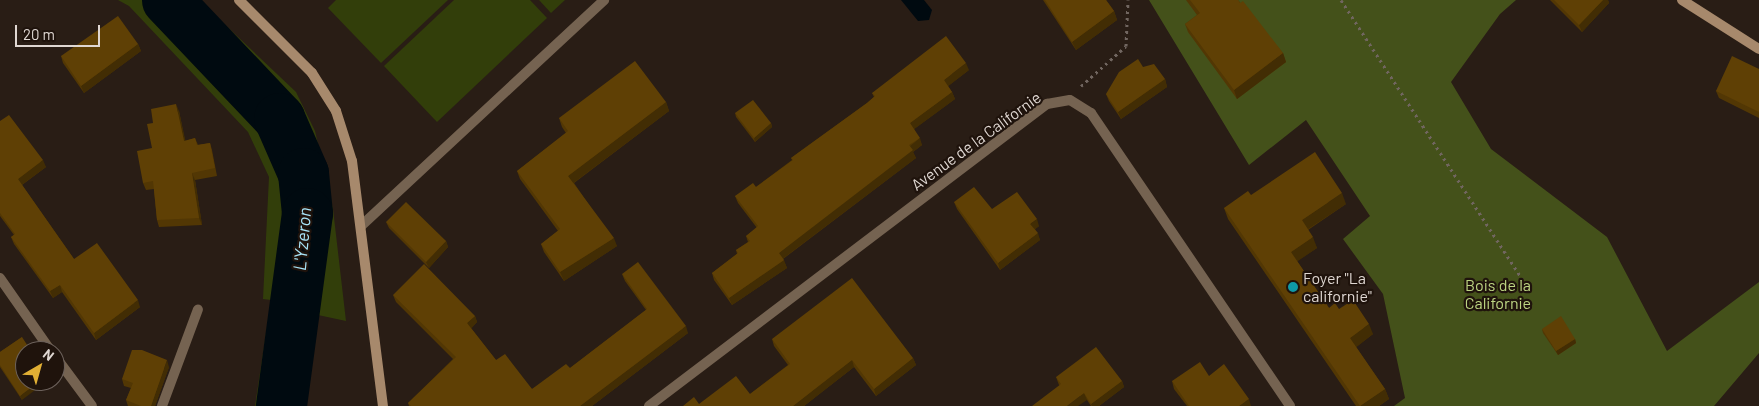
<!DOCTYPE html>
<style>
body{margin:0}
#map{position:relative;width:1759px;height:406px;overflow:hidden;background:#291d15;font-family:Barlow,sans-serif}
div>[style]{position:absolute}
.green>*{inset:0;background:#323e0a}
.forest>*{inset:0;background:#44511a}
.water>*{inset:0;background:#000a10}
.river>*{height:51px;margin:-25.5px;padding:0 25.5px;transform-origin:25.5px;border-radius:25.5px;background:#000a10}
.path>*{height:3px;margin-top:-1.5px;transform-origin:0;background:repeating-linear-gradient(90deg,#716660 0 2.5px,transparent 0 6.5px)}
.lane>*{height:10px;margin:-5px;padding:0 5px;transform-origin:5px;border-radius:5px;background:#756351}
.street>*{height:10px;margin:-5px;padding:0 5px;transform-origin:5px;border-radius:5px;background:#756351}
.secondary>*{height:10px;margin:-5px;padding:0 5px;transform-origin:5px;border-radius:5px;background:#a7896c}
.wall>*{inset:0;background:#523704}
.shaded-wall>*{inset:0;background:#422d04}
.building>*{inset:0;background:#5f4005}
.dots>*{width:14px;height:14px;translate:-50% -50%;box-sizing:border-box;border:2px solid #1f130c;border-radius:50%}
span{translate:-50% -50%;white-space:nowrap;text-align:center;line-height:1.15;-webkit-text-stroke:4.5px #1f130c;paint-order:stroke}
.street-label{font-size:16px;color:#dfd7d2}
.poi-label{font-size:16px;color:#dfd7d2}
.left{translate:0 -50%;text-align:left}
.park-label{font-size:16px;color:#bdd582}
.water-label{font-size:18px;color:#a8e4f8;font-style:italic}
.north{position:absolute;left:15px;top:341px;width:50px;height:50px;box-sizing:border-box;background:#1f130c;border:1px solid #6c615b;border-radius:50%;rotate:38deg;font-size:14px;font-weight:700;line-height:20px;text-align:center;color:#dfd7d2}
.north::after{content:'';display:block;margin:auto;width:18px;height:22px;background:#e1af34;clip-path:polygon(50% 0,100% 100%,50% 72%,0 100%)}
.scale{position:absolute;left:15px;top:25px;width:85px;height:22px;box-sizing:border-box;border:2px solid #dfd7d2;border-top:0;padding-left:6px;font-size:15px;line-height:18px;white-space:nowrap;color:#dfd7d2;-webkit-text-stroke:4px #1f130c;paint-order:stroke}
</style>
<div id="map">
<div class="green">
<div style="clip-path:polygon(118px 0,199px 0,296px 92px,315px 131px,333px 209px,346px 321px,318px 315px,305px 406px,255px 406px,271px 300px,263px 299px,269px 177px,248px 132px,129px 6px)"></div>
<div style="clip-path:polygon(336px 0,448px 0,381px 63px,328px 8px)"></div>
<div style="clip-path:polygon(454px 0,530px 0,547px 18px,437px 122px,384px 66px)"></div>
<div style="clip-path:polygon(539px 0,565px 0,551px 13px)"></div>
</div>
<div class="forest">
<div style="clip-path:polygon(1149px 0,1516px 0,1500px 14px,1451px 82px,1491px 149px,1607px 237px,1667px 351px,1759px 282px,1759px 353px,1714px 406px,1394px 406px,1405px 398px,1383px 294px,1343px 239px,1370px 216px,1306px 120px,1249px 165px)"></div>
</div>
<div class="water">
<div style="clip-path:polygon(901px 0,924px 0,932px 10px,929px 20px,918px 21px)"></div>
</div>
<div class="river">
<div style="left:167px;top:0;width:163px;rotate:46.5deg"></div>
<div style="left:279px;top:118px;width:60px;rotate:66.4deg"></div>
<div style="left:303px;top:173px;width:40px;rotate:84.3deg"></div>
<div style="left:307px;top:213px;width:195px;rotate:97.7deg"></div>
</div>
<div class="path">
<div style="left:1341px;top:0;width:333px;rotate:57deg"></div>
<div style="left:1081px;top:86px;width:60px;rotate:-41.6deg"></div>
<div style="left:1126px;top:46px;width:46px;rotate:-87.5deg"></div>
</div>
<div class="lane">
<div style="left:361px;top:226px;width:332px;rotate:-42.9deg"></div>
<div style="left:0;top:278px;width:89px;rotate:55.1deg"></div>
<div style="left:55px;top:356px;width:62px;rotate:53.5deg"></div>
<div style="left:162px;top:406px;width:103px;rotate:-69.6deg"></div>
</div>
<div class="street">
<div style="left:649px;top:406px;width:500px;rotate:-37.2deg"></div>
<div style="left:1047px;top:104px;width:23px;rotate:-10deg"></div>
<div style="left:1070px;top:100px;width:25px;rotate:32deg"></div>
<div style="left:1091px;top:113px;width:354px;rotate:55.8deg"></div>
</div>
<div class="secondary">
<div style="left:239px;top:0;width:103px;rotate:45deg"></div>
<div style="left:312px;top:73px;width:45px;rotate:57.7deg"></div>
<div style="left:336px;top:111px;width:52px;rotate:72.3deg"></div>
<div style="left:352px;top:161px;width:247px;rotate:82.8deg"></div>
<div style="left:1682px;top:0;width:91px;rotate:32.5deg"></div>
</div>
<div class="wall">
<div style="clip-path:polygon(1043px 0,1106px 0,1114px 11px,1117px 20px,1076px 50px)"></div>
<div style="clip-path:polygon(1186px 0,1238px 0,1283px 53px,1286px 62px,1237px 99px,1188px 32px,1185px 24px,1197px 15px)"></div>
<div style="clip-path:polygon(1550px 0,1608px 0,1609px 3px,1582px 32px)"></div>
<div style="clip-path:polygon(138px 44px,141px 51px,84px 93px,63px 63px,61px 56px)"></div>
<div style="clip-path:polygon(1759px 69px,1759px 118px,1719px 98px,1716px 91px)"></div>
<div style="clip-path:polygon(969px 70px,948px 86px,952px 92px,955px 99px,914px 129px,922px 145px,913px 152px,916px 158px,783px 259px,787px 268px,732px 305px,714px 280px,712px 273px,737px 254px,736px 250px,748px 242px,746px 236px,757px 228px,738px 203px,735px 196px,756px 187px,792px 160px,791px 158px,867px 103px,874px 97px,872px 93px)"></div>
<div style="clip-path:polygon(1165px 79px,1167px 87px,1121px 119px,1109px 101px,1106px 94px)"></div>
<div style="clip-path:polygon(666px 102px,669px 111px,574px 183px,617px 246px,564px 281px,544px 252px,541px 244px,558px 231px,520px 179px,517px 171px,566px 133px,562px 127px,559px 118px)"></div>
<div style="clip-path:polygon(179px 111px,185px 141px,195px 138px,198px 145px,210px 143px,212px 150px,217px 176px,195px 180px,202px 225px,159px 227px,157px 220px,154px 189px,146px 190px,143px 183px,152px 148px,153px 123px)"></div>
<div style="clip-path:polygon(735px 113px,771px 123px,772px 127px,755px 142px,736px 117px)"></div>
<div style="clip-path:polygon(0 121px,46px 167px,22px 185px,74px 259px,140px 307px,96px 340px,62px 292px,53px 298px,14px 244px,11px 237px,14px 235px,0 216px)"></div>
<div style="clip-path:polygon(1251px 195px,1346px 204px,1308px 230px,1317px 248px,1297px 261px,1329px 308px,1339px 309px,1373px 334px,1356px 347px,1385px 389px,1389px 399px,1379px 406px,1356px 406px,1228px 219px,1224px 208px)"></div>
<div style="clip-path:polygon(954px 202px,992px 209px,1039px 226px,1035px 229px,1040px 240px,1000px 270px,957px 209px)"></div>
<div style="clip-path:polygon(386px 222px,446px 241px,448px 247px,429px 268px,389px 228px)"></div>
<div style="clip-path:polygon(622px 274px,688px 333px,592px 406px,409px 406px,408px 403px,453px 359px,396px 302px,393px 295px,475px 316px,477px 322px,471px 328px,496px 360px,532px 389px,570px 368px,646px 310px,625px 281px)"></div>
<div style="clip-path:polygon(1542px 329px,1575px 339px,1576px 343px,1558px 355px,1543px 333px)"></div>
<div style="clip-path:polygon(22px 337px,22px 400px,0 367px,0 352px)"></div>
<div style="clip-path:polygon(772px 339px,913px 358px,916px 365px,876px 396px,854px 367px,804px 406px,683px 406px,699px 404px,750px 394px,788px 365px,774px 346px)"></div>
<div style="clip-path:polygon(169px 367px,155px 406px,128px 406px,126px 400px,131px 388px,124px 386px,122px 379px)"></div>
<div style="clip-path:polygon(1209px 376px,1251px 406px,1187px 406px,1174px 389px,1172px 381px)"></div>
<div style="clip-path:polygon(1056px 377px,1122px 381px,1124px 387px,1099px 406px,1091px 406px,1087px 400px,1059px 385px)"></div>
</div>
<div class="shaded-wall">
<div style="clip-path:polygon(1603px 0,1608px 0,1609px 3px,1582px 32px,1579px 25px)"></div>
<div style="clip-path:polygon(1114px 11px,1117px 20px,1076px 50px,1072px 42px)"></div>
<div style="clip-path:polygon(138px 44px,141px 51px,84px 93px,81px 86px)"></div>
<div style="clip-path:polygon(1283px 53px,1286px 62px,1237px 99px,1234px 90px)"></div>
<div style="clip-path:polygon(966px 63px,969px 70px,947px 87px,944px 80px)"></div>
<div style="clip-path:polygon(1165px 79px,1167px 87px,1121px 119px,1118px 112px)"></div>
<div style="clip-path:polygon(952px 92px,955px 99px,913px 130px,910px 123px)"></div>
<div style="clip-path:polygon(666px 102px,669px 111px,572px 184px,568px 176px)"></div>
<div style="clip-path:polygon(176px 104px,179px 111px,187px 148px,184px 141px)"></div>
<div style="clip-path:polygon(771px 123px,772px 127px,755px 142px,754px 138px)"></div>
<div style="clip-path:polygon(920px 138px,922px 145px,913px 152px,916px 158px,781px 260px,779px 253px)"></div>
<div style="clip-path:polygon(43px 160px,46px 167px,20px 186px,18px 179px)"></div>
<div style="clip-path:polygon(192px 173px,195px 180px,202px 225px,199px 218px)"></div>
<div style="clip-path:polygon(1342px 193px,1346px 204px,1305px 231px,1302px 220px)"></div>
<div style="clip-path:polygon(1037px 219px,1039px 226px,1033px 231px,1030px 224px)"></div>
<div style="clip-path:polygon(1038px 233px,1040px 240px,1000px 270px,998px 263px)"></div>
<div style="clip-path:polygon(1313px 237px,1317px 248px,1295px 263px,1291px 252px)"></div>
<div style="clip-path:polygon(614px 238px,617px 246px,564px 281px,560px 272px)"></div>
<div style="clip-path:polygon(446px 241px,448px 247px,429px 268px,426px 262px)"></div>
<div style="clip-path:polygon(784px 260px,787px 268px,732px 305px,729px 298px)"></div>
<div style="clip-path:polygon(60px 285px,62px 292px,53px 298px,50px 291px)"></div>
<div style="clip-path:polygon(138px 300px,140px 307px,96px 340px,94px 333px)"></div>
<div style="clip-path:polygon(475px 316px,477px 322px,470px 330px,467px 323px)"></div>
<div style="clip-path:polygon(1369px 324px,1373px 334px,1354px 349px,1350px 338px)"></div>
<div style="clip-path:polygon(686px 326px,688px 333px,592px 406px,580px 406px)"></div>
<div style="clip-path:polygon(1575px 339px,1576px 343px,1558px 355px,1556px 351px)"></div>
<div style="clip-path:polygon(913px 358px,916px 365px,876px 396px,874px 389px)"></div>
<div style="clip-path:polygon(167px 360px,169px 367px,155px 406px,151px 406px)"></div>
<div style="clip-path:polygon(852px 360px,854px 367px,804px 406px,793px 406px)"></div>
<div style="clip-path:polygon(40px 381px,47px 381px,22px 400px,20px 396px)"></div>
<div style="clip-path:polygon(1122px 381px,1124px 387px,1099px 406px,1092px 406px,1091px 404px)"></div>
<div style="clip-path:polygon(1385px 389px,1389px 399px,1379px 406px,1360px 406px)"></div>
<div style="clip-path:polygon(1084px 393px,1087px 400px,1078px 406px,1067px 406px)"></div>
<div style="clip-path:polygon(1249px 399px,1251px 406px,1239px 406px)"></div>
</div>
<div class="building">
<div style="clip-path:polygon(1045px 0,1106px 0,1114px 11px,1072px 42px)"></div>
<div style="clip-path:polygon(1190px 0,1238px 0,1240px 3px,1243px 1px,1283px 53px,1234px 90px,1185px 24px,1200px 13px)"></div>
<div style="clip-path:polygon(1554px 0,1603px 0,1579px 25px)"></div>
<div style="clip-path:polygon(118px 16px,138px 44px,81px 86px,61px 56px)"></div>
<div style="clip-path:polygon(946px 36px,966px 63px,944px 80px,952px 92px,910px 123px,920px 138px,909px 145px,913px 150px,779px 253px,784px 260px,729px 298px,712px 273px,738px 253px,736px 250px,750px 241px,746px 236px,758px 226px,735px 196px,753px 183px,756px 187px,793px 160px,791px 158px,867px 103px,875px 96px,872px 93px)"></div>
<div style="clip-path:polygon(1732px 56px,1759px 69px,1759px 112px,1716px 91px)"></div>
<div style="clip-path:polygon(1138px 59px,1143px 67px,1154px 64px,1165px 79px,1118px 112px,1106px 94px,1119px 72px)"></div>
<div style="clip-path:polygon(635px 61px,666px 102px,568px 176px,614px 238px,560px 272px,541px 244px,560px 229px,517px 171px,568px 131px,559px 118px)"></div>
<div style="clip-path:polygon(753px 100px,771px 123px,754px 138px,735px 113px)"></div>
<div style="clip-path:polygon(176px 104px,184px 141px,195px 138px,197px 145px,210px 143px,215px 168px,192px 173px,199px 218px,157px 220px,153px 181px,143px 183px,137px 151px,152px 148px,147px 124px,153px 123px,151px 109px)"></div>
<div style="clip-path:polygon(9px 115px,43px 160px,18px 179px,74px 259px,97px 243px,138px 300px,94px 333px,60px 285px,50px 291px,11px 237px,15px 234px,0 213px,0 121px)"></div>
<div style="clip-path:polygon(1315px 152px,1342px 193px,1302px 220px,1313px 237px,1291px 252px,1329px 308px,1335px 303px,1339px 309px,1353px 300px,1369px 324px,1350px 338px,1385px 389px,1360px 406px,1224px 208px,1248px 191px,1251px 195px)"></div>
<div style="clip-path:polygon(974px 187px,992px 209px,1017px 192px,1037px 219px,1030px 224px,1038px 233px,998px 263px,954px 202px)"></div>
<div style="clip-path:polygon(406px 202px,446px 241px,426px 262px,386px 222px)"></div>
<div style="clip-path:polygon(638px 262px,686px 326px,580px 406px,411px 406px,408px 403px,456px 357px,393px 295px,424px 264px,475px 316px,467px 323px,496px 360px,505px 354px,532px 389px,566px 364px,570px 368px,647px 309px,622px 274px)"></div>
<div style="clip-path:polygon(852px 278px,913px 358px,874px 389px,852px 360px,793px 406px,683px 406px,694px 397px,699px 404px,736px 376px,750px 394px,790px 364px,772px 339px)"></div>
<div style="clip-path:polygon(1561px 316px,1575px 339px,1556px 351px,1542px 329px)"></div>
<div style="clip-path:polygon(22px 337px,31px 351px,25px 351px,25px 381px,40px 381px,20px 396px,0 365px,0 352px)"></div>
<div style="clip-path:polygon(1096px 347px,1122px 381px,1091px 404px,1084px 393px,1067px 406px,1032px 406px,1061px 384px,1056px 377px)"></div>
<div style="clip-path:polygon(132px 350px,142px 350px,167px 360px,151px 406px,141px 406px,126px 400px,133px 383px,122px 379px)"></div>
<div style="clip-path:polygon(1200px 362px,1209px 376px,1224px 364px,1249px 399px,1239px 406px,1189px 406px,1172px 381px)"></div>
</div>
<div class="dots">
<div style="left:1293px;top:287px;background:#0f9aa8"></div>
</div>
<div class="street-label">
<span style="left:976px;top:141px;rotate:-36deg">Avenue de la Californie</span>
</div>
<div class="poi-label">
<span class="left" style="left:1303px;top:287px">Foyer "La<br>californie"</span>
</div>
<div class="park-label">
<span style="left:1498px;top:294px">Bois de la<br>Californie</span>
</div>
<div class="water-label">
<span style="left:302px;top:239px;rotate:-85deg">L'Yzeron</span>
</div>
<div class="north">N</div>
<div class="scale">20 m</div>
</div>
